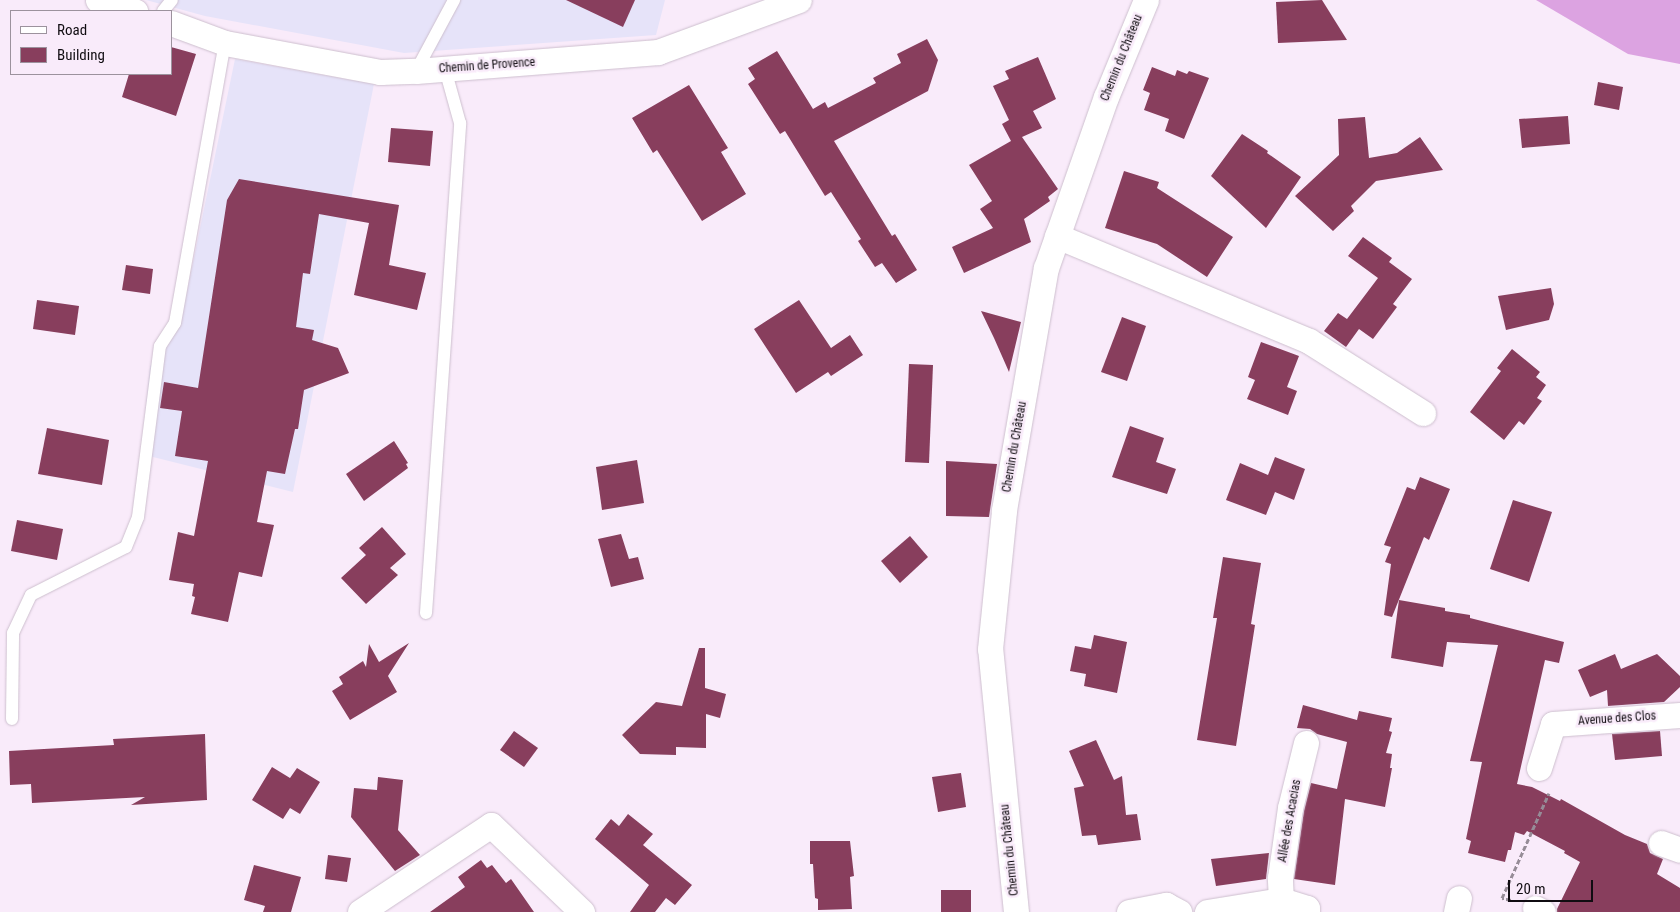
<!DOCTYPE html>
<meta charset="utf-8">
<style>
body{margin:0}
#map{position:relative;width:1680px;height:912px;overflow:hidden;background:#f9ebfa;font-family:"Roboto Condensed",sans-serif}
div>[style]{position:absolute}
.industrial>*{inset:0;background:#e6e3f9}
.forest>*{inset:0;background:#dca3e1}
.building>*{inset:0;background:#883e5d}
.path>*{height:3px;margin-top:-1.5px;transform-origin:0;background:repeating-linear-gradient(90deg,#968c97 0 5px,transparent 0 7.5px)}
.roads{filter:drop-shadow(0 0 1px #cdbfce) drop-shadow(0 0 1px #cdbfce)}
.lane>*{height:12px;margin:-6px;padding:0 6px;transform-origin:6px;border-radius:6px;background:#fff}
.street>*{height:25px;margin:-12.5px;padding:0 12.5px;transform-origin:12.5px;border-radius:12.5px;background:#fff}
span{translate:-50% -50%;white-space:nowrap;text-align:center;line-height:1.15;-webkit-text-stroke:5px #f9ebfa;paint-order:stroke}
.street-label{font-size:12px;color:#100c11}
.legend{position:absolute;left:10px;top:10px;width:162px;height:65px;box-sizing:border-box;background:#f9ebfa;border:1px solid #9c929d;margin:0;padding:6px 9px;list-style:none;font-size:15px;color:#100c11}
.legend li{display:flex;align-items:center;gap:10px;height:25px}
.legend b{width:25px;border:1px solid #9c929d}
.scale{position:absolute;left:1508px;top:880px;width:85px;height:22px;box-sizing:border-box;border:2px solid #100c11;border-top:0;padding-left:6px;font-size:15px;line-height:18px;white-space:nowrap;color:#100c11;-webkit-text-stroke:4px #f9ebfa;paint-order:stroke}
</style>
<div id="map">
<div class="industrial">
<div style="clip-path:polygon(146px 0,665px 0,656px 35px,404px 53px,205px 16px)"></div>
<div style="clip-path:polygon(235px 59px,374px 84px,293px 492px,141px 454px,150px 366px,180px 325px)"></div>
</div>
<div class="forest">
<div style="clip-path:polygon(1536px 0,1680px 0,1680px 64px,1628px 54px)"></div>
</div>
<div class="building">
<div style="clip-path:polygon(566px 0,635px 0,623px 27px)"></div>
<div style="clip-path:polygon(1322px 0,1347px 40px,1278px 43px,1276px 2px)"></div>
<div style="clip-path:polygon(927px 39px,938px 60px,928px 91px,834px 141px,892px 236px,895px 234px,917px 270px,896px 283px,882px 263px,875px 267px,858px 241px,861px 239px,831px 192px,825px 196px,785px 131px,780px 134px,748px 84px,755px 79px,748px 68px,777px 51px,813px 109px,825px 102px,828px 108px,876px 83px,873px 78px,901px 63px,897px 54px)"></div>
<div style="clip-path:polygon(171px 47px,196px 54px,176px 116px,122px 97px,129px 74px,171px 74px)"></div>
<div style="clip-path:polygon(1038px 57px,1056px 99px,1033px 111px,1042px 128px,1022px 137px,1058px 189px,1048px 197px,1050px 201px,1024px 219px,1031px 242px,964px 273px,952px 247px,993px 228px,980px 209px,992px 201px,969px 165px,1011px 141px,1002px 124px,1009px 120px,993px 86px,1009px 79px,1005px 71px)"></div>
<div style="clip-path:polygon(1152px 67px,1175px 76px,1177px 70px,1187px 74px,1189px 71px,1209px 78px,1184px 139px,1165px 131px,1169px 119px,1144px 110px,1150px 93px,1143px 90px)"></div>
<div style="clip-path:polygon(1598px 82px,1623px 87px,1619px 110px,1594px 105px)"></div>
<div style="clip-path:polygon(689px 85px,728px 148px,721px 152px,746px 194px,702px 221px,657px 150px,653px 153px,632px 118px)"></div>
<div style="clip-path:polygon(1568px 116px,1570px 144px,1522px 148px,1519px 119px)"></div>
<div style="clip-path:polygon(1365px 117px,1369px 158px,1397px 153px,1420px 137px,1443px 170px,1376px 181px,1351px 206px,1354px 211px,1333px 231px,1295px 196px,1339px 155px,1338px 119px)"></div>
<div style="clip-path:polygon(391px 128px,433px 131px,430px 166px,388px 162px)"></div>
<div style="clip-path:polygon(1242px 134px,1268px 151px,1267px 153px,1301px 177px,1266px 228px,1211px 176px)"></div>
<div style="clip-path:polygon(1124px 171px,1159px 182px,1157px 188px,1233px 237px,1207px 277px,1157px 244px,1105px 228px)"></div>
<div style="clip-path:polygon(239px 179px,399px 205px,389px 265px,426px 273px,417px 310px,354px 295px,369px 223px,319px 214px,310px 274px,303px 273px,296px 327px,314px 330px,312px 340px,338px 348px,349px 373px,304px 390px,298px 429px,295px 429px,285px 474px,267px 471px,257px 522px,274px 525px,262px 577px,239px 572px,228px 622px,191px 614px,195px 597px,192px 596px,194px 584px,169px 580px,178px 532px,194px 536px,208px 461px,175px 456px,182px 411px,160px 408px,164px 382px,198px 388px,227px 200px)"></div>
<div style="clip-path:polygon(1363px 237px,1392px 258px,1389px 262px,1412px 279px,1393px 304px,1397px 307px,1373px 339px,1359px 329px,1346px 347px,1324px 331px,1338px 313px,1347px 319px,1378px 278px,1348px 256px)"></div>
<div style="clip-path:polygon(126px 265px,153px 269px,150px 294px,122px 290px)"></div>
<div style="clip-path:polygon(1551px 288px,1554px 304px,1549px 320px,1506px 330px,1498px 296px)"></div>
<div style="clip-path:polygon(37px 300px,79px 306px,75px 335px,33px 329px)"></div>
<div style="clip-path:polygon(799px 300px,831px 348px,850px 335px,863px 355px,831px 376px,828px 372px,796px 393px,754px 329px)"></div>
<div style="clip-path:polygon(981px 311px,1021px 322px,1009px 372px,994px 338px)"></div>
<div style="clip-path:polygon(1122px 317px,1146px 326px,1127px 381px,1101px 372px)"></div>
<div style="clip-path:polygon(1261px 342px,1299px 356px,1287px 387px,1297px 391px,1288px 415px,1247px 399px,1255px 380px,1248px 377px)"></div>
<div style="clip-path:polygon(1512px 349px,1540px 372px,1536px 377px,1546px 385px,1537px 398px,1542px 401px,1524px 425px,1519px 421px,1504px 440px,1470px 412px,1501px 371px,1497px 368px)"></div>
<div style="clip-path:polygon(909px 364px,933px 365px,929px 463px,905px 462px)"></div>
<div style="clip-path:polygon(1130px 426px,1164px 438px,1156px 462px,1176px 469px,1167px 494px,1112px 477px)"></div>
<div style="clip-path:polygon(47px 428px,109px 440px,102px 485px,38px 474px)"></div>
<div style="clip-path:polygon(394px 441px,408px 463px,406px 464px,408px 468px,364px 501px,346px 474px)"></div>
<div style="clip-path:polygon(1275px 457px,1305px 469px,1294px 500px,1275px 492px,1266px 515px,1226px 500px,1240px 463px,1268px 475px)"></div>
<div style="clip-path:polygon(637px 460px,644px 503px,602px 510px,596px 467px)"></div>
<div style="clip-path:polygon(946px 461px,997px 464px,989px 517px,946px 516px)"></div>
<div style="clip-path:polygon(1420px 477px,1450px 489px,1429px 540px,1424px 537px,1392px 617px,1384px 615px,1391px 564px,1385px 562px,1391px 547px,1384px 545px,1407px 487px,1415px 490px)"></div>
<div style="clip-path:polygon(1513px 500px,1552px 512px,1529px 582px,1490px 569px)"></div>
<div style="clip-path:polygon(17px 520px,63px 529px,57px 560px,11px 551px)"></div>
<div style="clip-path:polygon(382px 527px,406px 554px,390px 568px,398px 575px,366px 604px,341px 578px,366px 555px,359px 548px)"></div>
<div style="clip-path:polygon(621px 534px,629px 559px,638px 557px,644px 579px,611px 587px,598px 539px)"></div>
<div style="clip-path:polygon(910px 536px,928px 557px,900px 583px,881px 561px)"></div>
<div style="clip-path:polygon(1223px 557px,1261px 563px,1251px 624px,1255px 625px,1236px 746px,1197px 740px,1217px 618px,1213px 618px)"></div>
<div style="clip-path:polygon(1399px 600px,1445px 608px,1445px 611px,1470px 615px,1470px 618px,1564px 642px,1559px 663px,1545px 660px,1517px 784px,1532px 787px,1560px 801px,1561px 799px,1625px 835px,1647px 844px,1650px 853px,1663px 859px,1657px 874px,1680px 888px,1680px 912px,1557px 912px,1557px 909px,1580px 862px,1564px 853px,1565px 851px,1527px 831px,1524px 835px,1515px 832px,1511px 850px,1508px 850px,1505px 862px,1468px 853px,1471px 841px,1466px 839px,1482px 762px,1470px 761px,1498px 645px,1447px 642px,1443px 667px,1391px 658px)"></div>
<div style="clip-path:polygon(1094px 635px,1127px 642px,1117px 693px,1084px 686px,1086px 674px,1070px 671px,1075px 646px,1091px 649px)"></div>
<div style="clip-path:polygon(409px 643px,388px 676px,397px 692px,350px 720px,332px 691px,343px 684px,339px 677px,363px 661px,366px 667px,369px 644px,379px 662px)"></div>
<div style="clip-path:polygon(699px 648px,705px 648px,705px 688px,726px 694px,720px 718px,706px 714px,706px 748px,676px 747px,676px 755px,640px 754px,622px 735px,656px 702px,682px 706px)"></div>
<div style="clip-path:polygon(1615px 654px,1621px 669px,1657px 654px,1680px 676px,1680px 687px,1664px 702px,1608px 706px,1607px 690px,1590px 697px,1578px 670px)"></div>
<div style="clip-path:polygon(1303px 705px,1357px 720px,1359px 711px,1392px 718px,1389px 731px,1392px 732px,1386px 753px,1392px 754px,1390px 768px,1392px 768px,1385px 807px,1345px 799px,1335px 885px,1294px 879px,1304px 811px,1311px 783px,1337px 789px,1347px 742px,1317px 734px,1310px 729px,1297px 728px)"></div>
<div style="clip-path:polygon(514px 731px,538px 748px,524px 767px,500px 750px)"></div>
<div style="clip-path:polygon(1660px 731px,1662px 756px,1615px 760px,1612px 734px)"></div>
<div style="clip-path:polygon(205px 734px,207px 800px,131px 805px,145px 797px,32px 803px,31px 784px,10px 785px,9px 751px,114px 745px,113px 739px)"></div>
<div style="clip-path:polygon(1096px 740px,1114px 780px,1122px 776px,1126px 815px,1137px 814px,1141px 840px,1098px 845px,1096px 835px,1082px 836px,1074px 788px,1084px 786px,1069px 751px)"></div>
<div style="clip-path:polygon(272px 767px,290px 778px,297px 768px,320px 782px,300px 814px,290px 808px,283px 819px,252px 800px)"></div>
<div style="clip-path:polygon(961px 773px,966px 807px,938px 812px,932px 777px)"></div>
<div style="clip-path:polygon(378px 777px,403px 780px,398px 830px,420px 855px,395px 871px,351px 817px,354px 788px,377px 790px)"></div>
<div style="clip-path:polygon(628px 814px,653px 834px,643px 845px,692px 885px,675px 905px,666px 898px,655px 912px,630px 912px,649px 885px,595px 839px,611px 819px,619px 826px)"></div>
<div style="clip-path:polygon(810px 841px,850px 841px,854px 876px,850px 877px,852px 909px,818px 910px,818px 899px,815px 898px,813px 864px,810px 864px)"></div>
<div style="clip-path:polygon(1269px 853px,1266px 879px,1216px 886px,1211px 859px)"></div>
<div style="clip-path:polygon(328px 855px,351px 858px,347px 882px,325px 879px)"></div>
<div style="clip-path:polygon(481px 860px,487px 868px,492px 865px,506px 883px,511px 879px,534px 912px,430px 912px,465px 887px,458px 877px)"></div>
<div style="clip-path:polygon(254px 865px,301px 877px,291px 912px,263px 912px,265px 906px,244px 900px)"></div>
<div style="clip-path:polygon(941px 890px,971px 890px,971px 912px,941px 912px)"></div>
</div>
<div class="path">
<div style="left:1511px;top:900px;width:9px;rotate:-167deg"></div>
<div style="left:1502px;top:898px;width:115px;rotate:-65.9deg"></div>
</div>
<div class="roads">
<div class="lane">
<div style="left:163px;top:11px;width:14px;rotate:-51deg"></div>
<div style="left:416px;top:71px;width:81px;rotate:-61.8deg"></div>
<div style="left:426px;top:613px;width:491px;rotate:-86deg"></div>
<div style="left:460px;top:123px;width:56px;rotate:-105.5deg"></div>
<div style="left:12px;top:719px;width:86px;rotate:-89.3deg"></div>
<div style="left:13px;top:633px;width:42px;rotate:-64.7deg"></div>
<div style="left:31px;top:595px;width:106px;rotate:-26.8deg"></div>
<div style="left:126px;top:547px;width:32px;rotate:-68deg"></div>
<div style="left:138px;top:517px;width:172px;rotate:-82.7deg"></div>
<div style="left:160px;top:346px;width:27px;rotate:-57deg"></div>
<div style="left:175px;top:323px;width:284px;rotate:-79.9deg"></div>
</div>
<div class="street">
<div style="left:98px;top:0;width:39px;rotate:17deg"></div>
<div style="left:171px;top:23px;width:58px;rotate:20.3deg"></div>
<div style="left:225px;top:43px;width:158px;rotate:10.6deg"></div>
<div style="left:380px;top:72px;width:36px;rotate:-2deg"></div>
<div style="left:416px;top:71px;width:243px;rotate:-4.5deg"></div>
<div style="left:658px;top:52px;width:150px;rotate:-20.2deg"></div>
<div style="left:1057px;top:236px;width:273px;rotate:22.6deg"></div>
<div style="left:1309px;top:341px;width:135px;rotate:32.3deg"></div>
<div style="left:1539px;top:768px;width:46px;rotate:-72.3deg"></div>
<div style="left:1553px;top:724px;width:127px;rotate:-4.1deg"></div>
<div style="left:1661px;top:843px;width:20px;rotate:20deg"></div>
<div style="left:1281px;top:900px;width:22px;rotate:-93deg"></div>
<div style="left:1280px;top:878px;width:71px;rotate:-81.9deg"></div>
<div style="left:1290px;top:808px;width:67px;rotate:-76.2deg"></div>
<div style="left:1535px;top:908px;width:9px;rotate:27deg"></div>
<div style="left:360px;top:912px;width:157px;rotate:-33.6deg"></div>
<div style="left:491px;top:825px;width:126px;rotate:43.7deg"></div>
<div style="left:1016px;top:912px;width:264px;rotate:-95.6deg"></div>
<div style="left:990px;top:649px;width:140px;rotate:-84.2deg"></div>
<div style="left:1004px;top:510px;width:246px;rotate:-80.2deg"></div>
<div style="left:1046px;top:268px;width:181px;rotate:-70.7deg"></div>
<div style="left:1106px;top:97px;width:105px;rotate:-67.6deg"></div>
<div style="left:1129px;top:912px;width:38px;rotate:-11deg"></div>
<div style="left:1166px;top:905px;width:15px;rotate:28deg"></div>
<div style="left:1207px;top:912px;width:75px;rotate:-9.2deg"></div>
<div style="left:1281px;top:900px;width:27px;rotate:17deg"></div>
<div style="left:1307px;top:908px;width:4px;rotate:90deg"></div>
<div style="left:1456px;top:912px;width:14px;rotate:-78deg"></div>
</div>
</div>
<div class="street-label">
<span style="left:1122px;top:58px;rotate:-68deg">Chemin du Château</span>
<span style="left:487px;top:66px;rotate:-4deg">Chemin de Provence</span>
<span style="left:1015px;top:447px;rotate:-80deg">Chemin du Château</span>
<span style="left:1617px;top:719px;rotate:-4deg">Avenue des Clos</span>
<span style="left:1290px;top:821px;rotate:-80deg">Allée des Acacias</span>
<span style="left:1010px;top:850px;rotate:-96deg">Chemin du Château</span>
</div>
<ul class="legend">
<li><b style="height:6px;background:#fff"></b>Road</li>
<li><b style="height:14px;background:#883e5d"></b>Building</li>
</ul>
<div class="scale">20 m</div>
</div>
